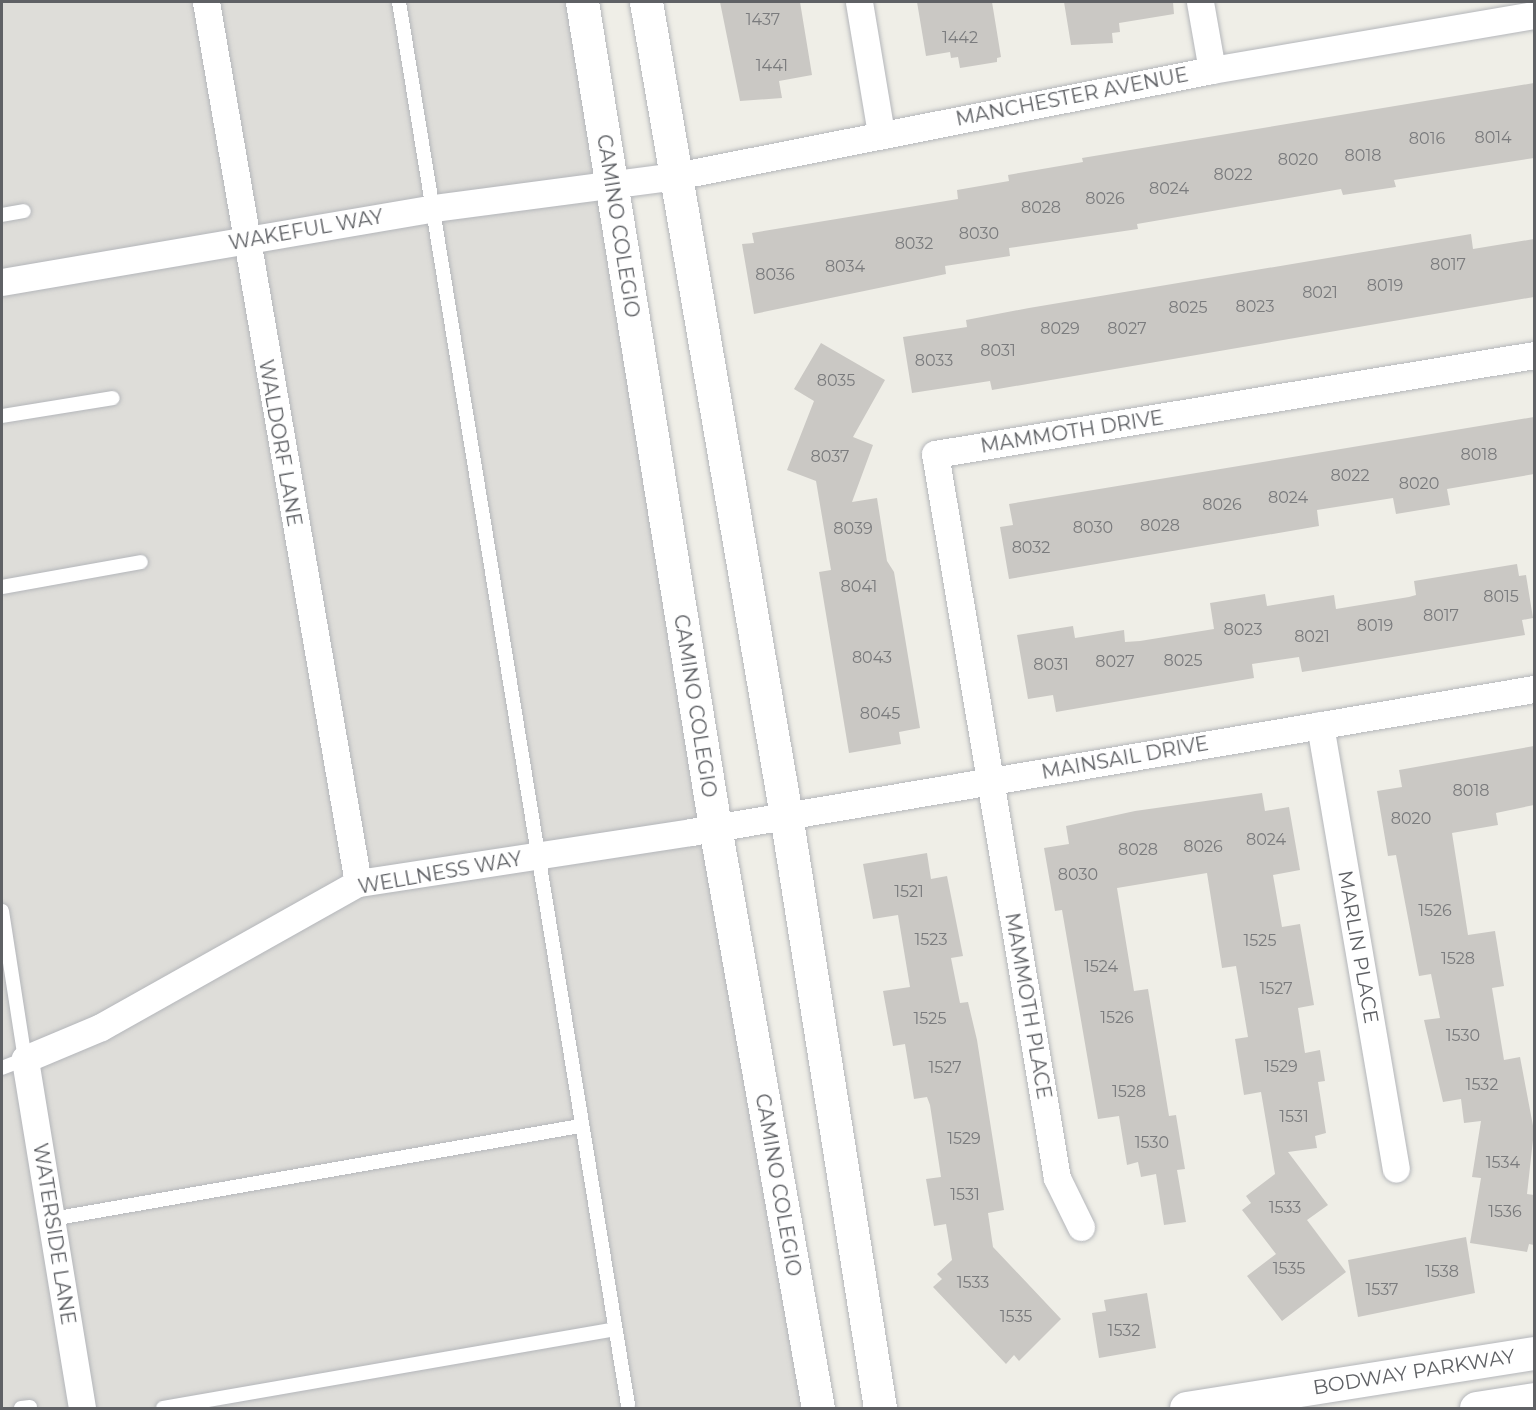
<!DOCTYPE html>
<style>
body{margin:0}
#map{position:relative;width:1536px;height:1410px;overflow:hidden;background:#efeee7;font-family:Montserrat,sans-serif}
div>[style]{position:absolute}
.industrial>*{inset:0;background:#deddd9}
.building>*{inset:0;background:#cac8c4}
.roads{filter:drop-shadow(0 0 2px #b4b6ba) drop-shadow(0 0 2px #b4b6ba)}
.lane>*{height:14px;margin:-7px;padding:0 7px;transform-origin:7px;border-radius:7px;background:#fff}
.street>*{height:27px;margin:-13.5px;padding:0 13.5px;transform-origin:13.5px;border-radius:13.5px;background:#fff}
.secondary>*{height:33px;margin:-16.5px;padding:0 16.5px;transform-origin:16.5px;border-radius:16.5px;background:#fff}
span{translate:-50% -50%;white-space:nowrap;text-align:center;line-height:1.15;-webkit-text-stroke:4.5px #fff;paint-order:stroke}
.number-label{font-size:16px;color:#7a7b7d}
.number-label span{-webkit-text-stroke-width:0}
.street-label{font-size:20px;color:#5f6165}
.frame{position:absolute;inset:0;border:3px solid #5f6165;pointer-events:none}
</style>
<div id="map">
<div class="industrial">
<div style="clip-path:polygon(2px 2px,582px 2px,818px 1408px,2px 1408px)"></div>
</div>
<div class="building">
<div style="clip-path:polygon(720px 2px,800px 2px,812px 75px,779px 81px,782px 98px,740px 101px)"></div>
<div style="clip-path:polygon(917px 2px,992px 2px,1001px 57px,997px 58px,997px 62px,960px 68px,958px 57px,951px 58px,950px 52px,926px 56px)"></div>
<div style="clip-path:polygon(1064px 2px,1173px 2px,1174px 14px,1119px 23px,1120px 32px,1112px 33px,1113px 43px,1071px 45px)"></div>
<div style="clip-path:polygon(1534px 83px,1534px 158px,1394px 180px,1396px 187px,1343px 195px,1341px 189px,1137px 224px,1138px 229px,1009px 248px,1010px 256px,945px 266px,946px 274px,754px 314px,742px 244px,754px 243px,752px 233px,958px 199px,957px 190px,1009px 181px,1008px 175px,1083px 162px,1082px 158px)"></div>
<div style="clip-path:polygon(1471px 234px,1473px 249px,1534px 239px,1534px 297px,992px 390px,990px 381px,912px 393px,903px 337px,967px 327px,966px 320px,1029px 308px)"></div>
<div style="clip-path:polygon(821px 343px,885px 380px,853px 437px,873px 445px,852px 502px,877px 498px,887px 561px,894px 572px,920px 728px,899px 732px,901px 744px,849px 753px,819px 572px,831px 570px,816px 481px,787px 470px,814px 401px,794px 389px)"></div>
<div style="clip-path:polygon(1534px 417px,1534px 474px,1447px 489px,1450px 505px,1396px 514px,1393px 498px,1317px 510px,1319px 526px,1009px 579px,1000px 527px,1013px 525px,1009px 504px)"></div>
<div style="clip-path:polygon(1517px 564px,1519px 576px,1526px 575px,1533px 618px,1522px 620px,1525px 635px,1302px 672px,1299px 657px,1252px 664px,1254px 678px,1056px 712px,1053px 695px,1028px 699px,1017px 635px,1073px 626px,1075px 638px,1124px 630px,1125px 642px,1140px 641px,1214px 629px,1210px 603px,1265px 594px,1267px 606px,1334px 595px,1336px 609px,1409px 597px,1416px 595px,1414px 581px)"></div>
<div style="clip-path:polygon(1534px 746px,1534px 805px,1496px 813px,1498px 825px,1452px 833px,1468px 935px,1495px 931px,1504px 986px,1492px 988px,1504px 1060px,1520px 1057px,1534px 1131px,1527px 1194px,1534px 1195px,1534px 1245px,1529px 1244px,1527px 1252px,1470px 1243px,1481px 1178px,1472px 1177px,1481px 1121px,1464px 1123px,1461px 1099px,1443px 1102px,1424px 1020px,1440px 1018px,1431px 974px,1419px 976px,1396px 855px,1388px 856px,1377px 791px,1402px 787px,1399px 770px)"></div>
<div style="clip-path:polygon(1262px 793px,1265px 811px,1289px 807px,1300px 870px,1273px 875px,1282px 927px,1300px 924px,1314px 1005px,1298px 1008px,1305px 1053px,1320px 1050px,1325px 1081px,1318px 1082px,1326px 1133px,1315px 1136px,1317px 1148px,1288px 1152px,1328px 1205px,1307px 1220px,1346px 1272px,1282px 1321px,1247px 1276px,1276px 1254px,1242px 1210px,1251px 1203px,1246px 1196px,1275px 1174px,1261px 1092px,1244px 1095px,1235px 1039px,1248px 1037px,1236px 966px,1222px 968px,1207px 873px,1117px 888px,1134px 991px,1148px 989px,1169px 1116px,1176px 1115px,1185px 1169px,1177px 1170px,1186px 1222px,1164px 1225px,1156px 1174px,1141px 1177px,1138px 1162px,1127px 1165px,1119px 1116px,1098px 1119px,1062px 910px,1055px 911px,1044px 848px,1069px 844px,1066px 826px,1135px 811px)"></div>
<div style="clip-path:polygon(927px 853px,931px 879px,947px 876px,963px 956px,951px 958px,960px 1003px,968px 1002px,977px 1040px,1004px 1210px,988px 1213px,993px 1247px,1061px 1319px,1019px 1361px,1014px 1355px,1006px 1364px,933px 1287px,942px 1279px,937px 1274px,952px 1260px,946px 1224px,934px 1226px,926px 1179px,941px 1177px,930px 1105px,927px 1097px,914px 1099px,905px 1044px,893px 1046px,883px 991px,910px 987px,898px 915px,873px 919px,863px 864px)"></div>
<div style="clip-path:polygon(1466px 1237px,1475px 1293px,1358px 1317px,1348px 1260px)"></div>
<div style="clip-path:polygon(1147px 1293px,1156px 1348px,1099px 1358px,1092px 1313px,1106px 1311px,1104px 1300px)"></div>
</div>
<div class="roads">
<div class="lane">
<div style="left:399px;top:2px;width:1422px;rotate:80.73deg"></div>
<div style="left:2px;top:215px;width:22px;rotate:-10deg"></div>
<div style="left:2px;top:416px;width:112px;rotate:-9.2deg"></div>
<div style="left:2px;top:587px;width:141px;rotate:-10.2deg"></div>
<div style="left:2px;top:911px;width:150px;rotate:81.2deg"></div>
<div style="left:25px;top:1059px;width:25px;rotate:159deg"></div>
<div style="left:52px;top:1219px;width:536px;rotate:-9.99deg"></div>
<div style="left:21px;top:1408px;width:9px;rotate:-6deg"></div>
<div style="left:163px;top:1408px;width:458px;rotate:-9.9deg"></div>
</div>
<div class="street">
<div style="left:206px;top:2px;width:894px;rotate:80.21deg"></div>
<div style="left:859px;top:2px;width:134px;rotate:80.5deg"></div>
<div style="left:1200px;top:2px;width:69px;rotate:80deg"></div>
<div style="left:2px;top:282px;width:437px;rotate:-9.7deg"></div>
<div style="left:433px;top:208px;width:245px;rotate:-7.5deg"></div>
<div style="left:676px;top:176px;width:546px;rotate:-11.19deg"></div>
<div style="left:1212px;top:70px;width:327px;rotate:-9.7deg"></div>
<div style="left:1320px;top:725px;width:450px;rotate:80.3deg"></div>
<div style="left:1081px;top:1227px;width:55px;rotate:-116.1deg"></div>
<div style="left:1057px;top:1178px;width:734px;rotate:-99.56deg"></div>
<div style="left:935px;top:454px;width:607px;rotate:-9.38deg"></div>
<div style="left:82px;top:1408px;width:354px;rotate:-99.3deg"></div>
<div style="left:25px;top:1059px;width:82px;rotate:-22.8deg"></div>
<div style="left:101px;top:1027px;width:295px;rotate:-29.3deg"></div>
<div style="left:358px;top:883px;width:337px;rotate:-8.7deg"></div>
<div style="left:691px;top:832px;width:855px;rotate:-9.63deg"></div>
</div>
<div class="secondary">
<div style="left:582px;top:2px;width:836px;rotate:80.84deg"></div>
<div style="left:715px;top:827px;width:590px;rotate:79.95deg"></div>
<div style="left:646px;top:2px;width:825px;rotate:80.23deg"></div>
<div style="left:786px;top:815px;width:600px;rotate:80.99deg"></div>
<div style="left:1186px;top:1408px;width:352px;rotate:-9deg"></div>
<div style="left:1476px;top:1408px;width:59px;rotate:-8.8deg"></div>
</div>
</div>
<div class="number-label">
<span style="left:763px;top:20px">1437</span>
<span style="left:960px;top:38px">1442</span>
<span style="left:772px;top:66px">1441</span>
<span style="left:1493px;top:138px">8014</span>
<span style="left:1427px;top:139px">8016</span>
<span style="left:1363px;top:156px">8018</span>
<span style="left:1298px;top:160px">8020</span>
<span style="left:1233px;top:175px">8022</span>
<span style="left:1169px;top:189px">8024</span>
<span style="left:1105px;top:199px">8026</span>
<span style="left:1041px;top:208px">8028</span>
<span style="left:979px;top:234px">8030</span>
<span style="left:914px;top:244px">8032</span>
<span style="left:1448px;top:265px">8017</span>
<span style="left:845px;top:267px">8034</span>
<span style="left:775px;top:275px">8036</span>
<span style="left:1385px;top:286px">8019</span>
<span style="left:1320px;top:293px">8021</span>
<span style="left:1255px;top:307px">8023</span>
<span style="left:1188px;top:308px">8025</span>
<span style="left:1060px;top:329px">8029</span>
<span style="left:1127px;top:329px">8027</span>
<span style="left:998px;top:351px">8031</span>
<span style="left:934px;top:361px">8033</span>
<span style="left:836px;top:381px">8035</span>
<span style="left:1479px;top:455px">8018</span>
<span style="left:830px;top:457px">8037</span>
<span style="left:1350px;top:476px">8022</span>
<span style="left:1419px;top:484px">8020</span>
<span style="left:1288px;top:498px">8024</span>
<span style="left:1222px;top:505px">8026</span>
<span style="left:1160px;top:526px">8028</span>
<span style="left:1093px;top:528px">8030</span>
<span style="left:853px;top:529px">8039</span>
<span style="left:1031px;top:548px">8032</span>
<span style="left:859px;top:587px">8041</span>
<span style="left:1501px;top:597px">8015</span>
<span style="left:1441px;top:616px">8017</span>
<span style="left:1375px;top:626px">8019</span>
<span style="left:1243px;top:630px">8023</span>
<span style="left:1312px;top:637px">8021</span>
<span style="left:872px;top:658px">8043</span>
<span style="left:1183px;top:661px">8025</span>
<span style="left:1115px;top:662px">8027</span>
<span style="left:1051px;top:665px">8031</span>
<span style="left:880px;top:714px">8045</span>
<span style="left:1471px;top:791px">8018</span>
<span style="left:1411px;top:819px">8020</span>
<span style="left:1266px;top:840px">8024</span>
<span style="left:1203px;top:847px">8026</span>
<span style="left:1138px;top:850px">8028</span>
<span style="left:1078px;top:875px">8030</span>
<span style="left:909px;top:892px">1521</span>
<span style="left:1435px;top:911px">1526</span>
<span style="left:931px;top:940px">1523</span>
<span style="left:1260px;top:941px">1525</span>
<span style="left:1458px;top:959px">1528</span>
<span style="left:1101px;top:967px">1524</span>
<span style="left:1276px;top:989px">1527</span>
<span style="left:1117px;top:1018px">1526</span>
<span style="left:930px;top:1019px">1525</span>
<span style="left:1463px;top:1036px">1530</span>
<span style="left:1281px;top:1067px">1529</span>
<span style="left:945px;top:1068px">1527</span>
<span style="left:1482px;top:1085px">1532</span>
<span style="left:1129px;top:1092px">1528</span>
<span style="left:1294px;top:1117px">1531</span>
<span style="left:964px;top:1139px">1529</span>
<span style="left:1152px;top:1143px">1530</span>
<span style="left:1503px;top:1163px">1534</span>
<span style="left:965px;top:1195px">1531</span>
<span style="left:1285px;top:1208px">1533</span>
<span style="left:1505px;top:1212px">1536</span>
<span style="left:1289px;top:1269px">1535</span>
<span style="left:1442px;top:1272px">1538</span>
<span style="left:973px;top:1283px">1533</span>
<span style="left:1382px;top:1290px">1537</span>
<span style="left:1016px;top:1317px">1535</span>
<span style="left:1124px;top:1331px">1532</span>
</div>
<div class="street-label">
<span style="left:1072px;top:97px;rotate:-11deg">MANCHESTER AVENUE</span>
<span style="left:618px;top:226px;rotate:81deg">CAMINO COLEGIO</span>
<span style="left:306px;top:230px;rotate:-10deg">WAKEFUL WAY</span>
<span style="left:1072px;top:432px;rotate:-9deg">MAMMOTH DRIVE</span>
<span style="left:280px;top:443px;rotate:80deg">WALDORF LANE</span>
<span style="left:695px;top:706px;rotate:81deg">CAMINO COLEGIO</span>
<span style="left:1125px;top:758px;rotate:-10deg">MAINSAIL DRIVE</span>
<span style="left:440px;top:873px;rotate:-10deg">WELLNESS WAY</span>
<span style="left:1358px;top:947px;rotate:80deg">MARLIN PLACE</span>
<span style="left:1028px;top:1006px;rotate:80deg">MAMMOTH PLACE</span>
<span style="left:778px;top:1185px;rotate:80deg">CAMINO COLEGIO</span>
<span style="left:54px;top:1234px;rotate:81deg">WATERSIDE LANE</span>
<span style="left:1414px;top:1372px;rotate:-9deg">BODWAY PARKWAY</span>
</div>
<div class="frame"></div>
</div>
